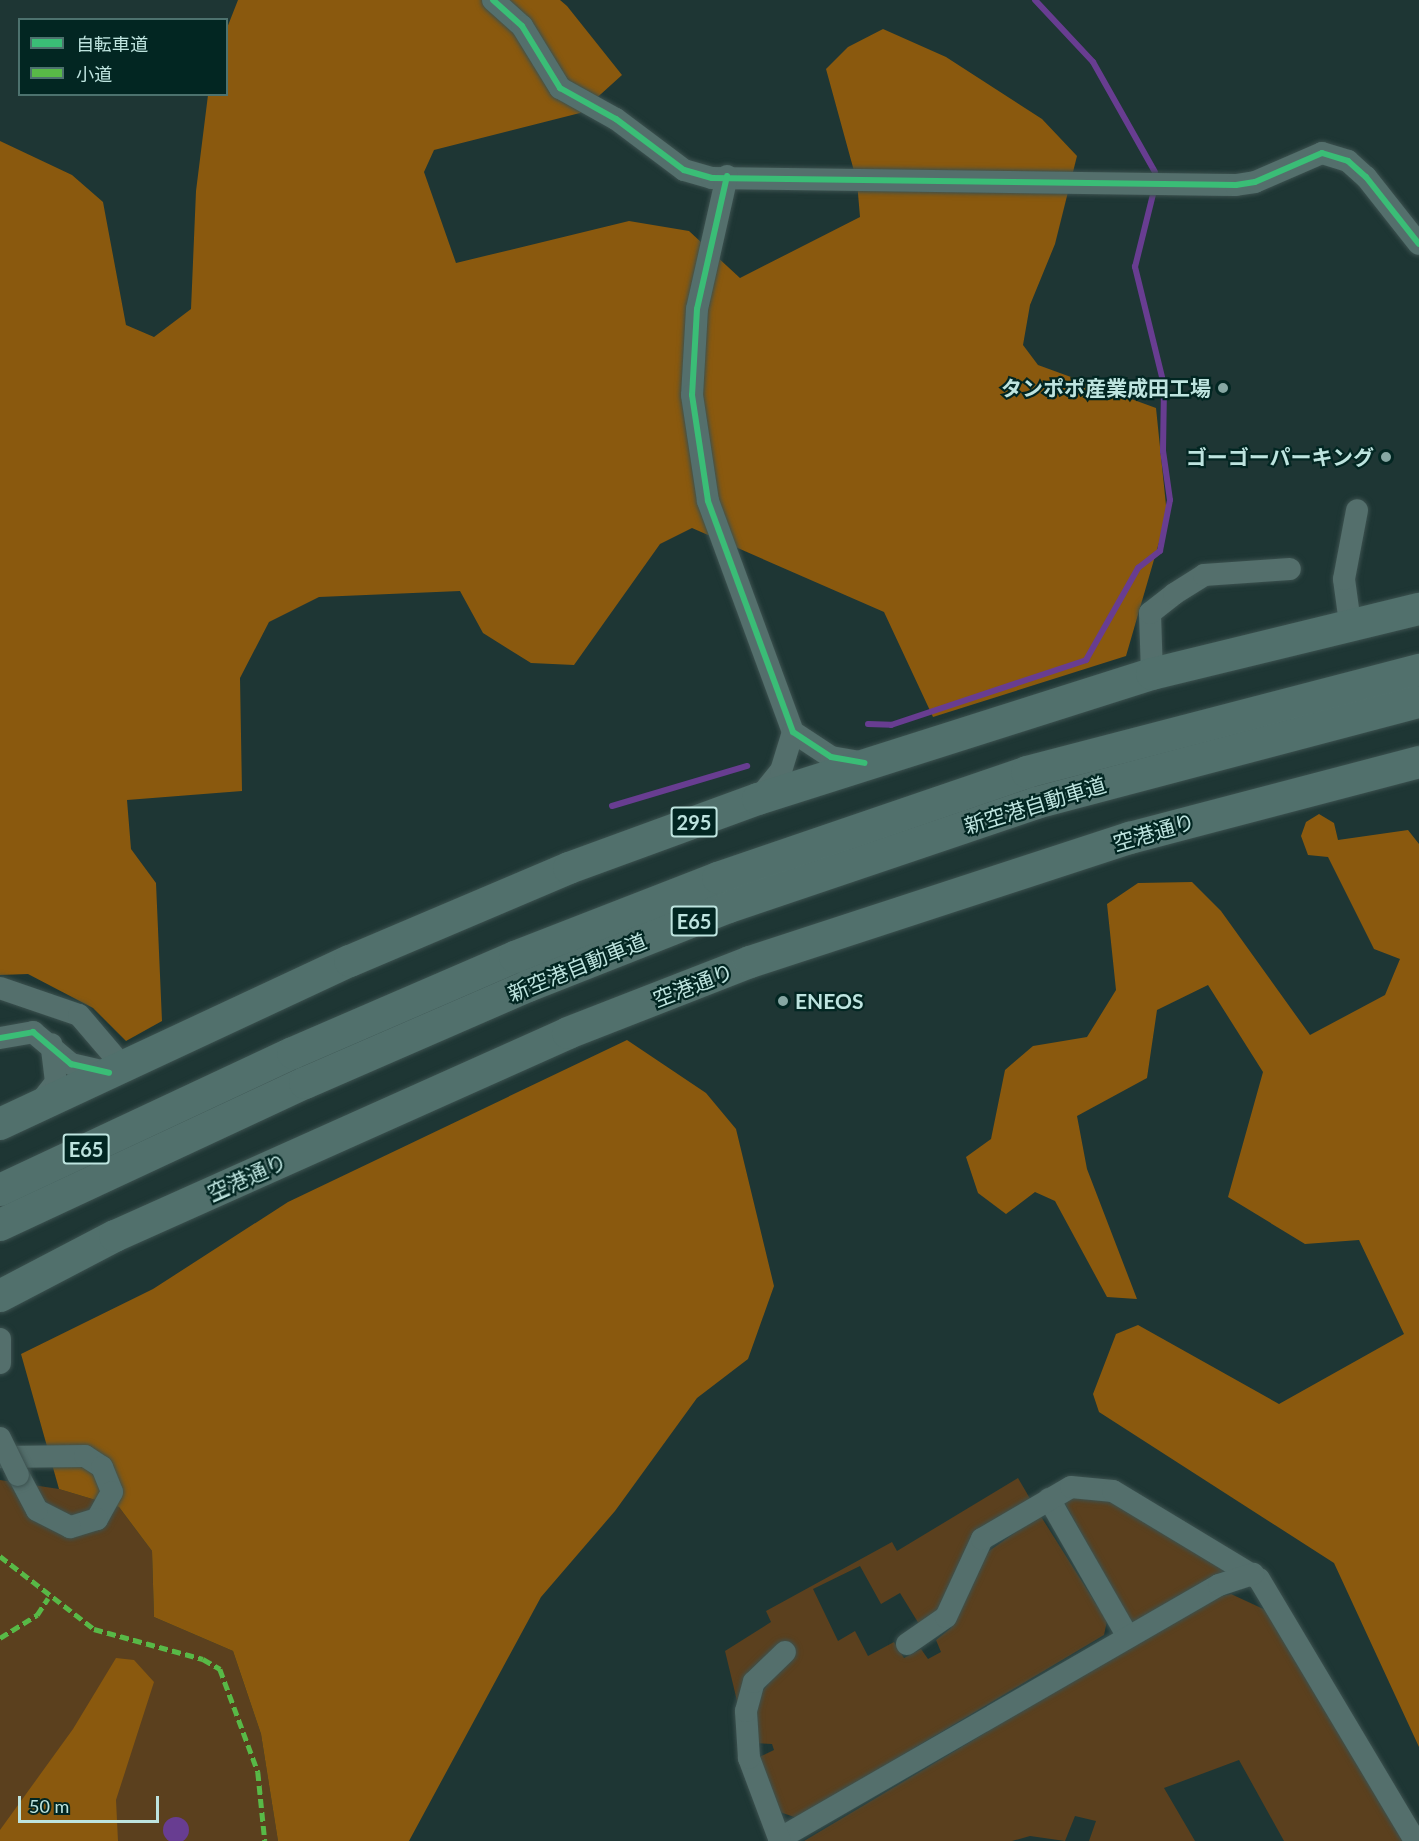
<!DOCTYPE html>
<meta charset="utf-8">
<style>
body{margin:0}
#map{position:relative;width:1419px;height:1841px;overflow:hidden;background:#1e3634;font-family:Lato,"Noto Sans JP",sans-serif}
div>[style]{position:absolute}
.green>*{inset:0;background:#5b401e}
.forest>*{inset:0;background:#8a590e}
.water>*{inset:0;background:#683d91}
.round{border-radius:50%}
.stream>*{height:6px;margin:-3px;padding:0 3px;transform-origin:3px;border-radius:3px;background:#683d91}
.roads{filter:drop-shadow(0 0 2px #3c514f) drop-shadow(0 0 2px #3c514f)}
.minor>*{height:22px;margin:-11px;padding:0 11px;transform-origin:11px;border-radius:11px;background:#546f6c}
.highway>*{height:32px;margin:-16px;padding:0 16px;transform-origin:16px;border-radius:16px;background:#51706c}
.bridges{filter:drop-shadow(0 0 2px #3c514f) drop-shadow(0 0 2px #3c514f)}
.minor-bridge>*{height:22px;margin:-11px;padding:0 11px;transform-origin:11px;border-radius:11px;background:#546f6c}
.quiet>*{height:4.5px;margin-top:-2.25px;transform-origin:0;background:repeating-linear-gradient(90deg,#58b947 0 9px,transparent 0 13.5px)}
.cycleway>*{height:6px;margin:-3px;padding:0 3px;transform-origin:3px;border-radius:3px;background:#3abd76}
.dots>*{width:16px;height:16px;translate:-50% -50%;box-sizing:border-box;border:3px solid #022622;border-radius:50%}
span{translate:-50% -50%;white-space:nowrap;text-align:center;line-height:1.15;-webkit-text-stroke:4.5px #022622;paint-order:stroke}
.shield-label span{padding:2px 4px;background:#022622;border:2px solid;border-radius:4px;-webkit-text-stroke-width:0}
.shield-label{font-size:20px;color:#bee4df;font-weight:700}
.poi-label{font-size:21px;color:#bee4df;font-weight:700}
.right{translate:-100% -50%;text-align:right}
.left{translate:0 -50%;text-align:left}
.street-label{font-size:21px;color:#bee4df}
.legend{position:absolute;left:18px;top:18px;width:210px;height:78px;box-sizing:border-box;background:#022622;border:2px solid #4d726e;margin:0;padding:8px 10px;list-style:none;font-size:18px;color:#bee4df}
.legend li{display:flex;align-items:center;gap:12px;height:30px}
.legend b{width:30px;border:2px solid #4d726e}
.scale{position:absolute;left:18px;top:1796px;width:141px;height:27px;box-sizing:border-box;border:3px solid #bee4df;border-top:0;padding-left:8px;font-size:18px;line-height:21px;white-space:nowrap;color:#bee4df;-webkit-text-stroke:4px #022622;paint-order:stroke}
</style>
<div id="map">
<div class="green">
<div style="clip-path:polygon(1018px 1478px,1032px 1502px,973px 1537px,940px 1610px,919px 1624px,900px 1593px,881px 1604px,860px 1566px,813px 1589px,838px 1641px,855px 1631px,868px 1656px,894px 1642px,904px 1658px,921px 1649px,928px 1659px,941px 1652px,936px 1640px,951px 1628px,982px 1556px,1040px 1515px,1107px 1621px,1104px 1635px,797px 1818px,777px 1811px,755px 1759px,774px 1750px,772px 1744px,753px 1743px,759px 1695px,789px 1659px,784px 1642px,747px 1675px,738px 1705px,725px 1651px,771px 1622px,766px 1611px,892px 1542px,897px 1551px)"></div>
<div style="clip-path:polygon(0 1480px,59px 1489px,119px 1507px,152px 1551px,154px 1617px,233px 1651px,261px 1734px,278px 1841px,0 1841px)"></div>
<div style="clip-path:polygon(1077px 1496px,1110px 1501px,1227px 1571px,1135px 1623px,1129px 1620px,1063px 1500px)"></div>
<div style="clip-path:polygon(1231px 1594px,1272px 1613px,1410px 1841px,1284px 1841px,1239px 1760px,1164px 1788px,1195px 1841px,1089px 1841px,1096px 1821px,1075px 1816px,1065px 1841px,1030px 1836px,1012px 1841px,804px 1841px,1211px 1598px)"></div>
</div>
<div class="forest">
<div style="clip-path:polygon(238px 0,560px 0,567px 6px,622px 75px,580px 113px,434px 150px,424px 172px,456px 263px,629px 221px,689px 231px,740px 278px,860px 217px,857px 182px,826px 69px,848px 47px,883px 29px,946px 57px,1042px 119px,1077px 156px,1055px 244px,1030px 305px,1023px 345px,1038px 365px,1156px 408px,1167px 515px,1126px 656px,933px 717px,884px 612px,692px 528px,660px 544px,574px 665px,531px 663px,483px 633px,460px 591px,319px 597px,269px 622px,240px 678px,242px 791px,127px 800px,131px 849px,156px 883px,162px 1021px,126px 1041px,93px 1008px,28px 974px,0 975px,0 141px,72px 175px,103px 202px,126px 325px,154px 337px,191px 309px,196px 191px,208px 95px,226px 94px,227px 28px)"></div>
<div style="clip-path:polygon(1319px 814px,1334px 823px,1338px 840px,1408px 830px,1419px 844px,1419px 1747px,1334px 1563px,1099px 1412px,1093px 1394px,1116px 1334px,1138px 1325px,1279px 1404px,1404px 1334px,1359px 1240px,1305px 1244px,1228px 1197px,1263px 1072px,1208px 985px,1157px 1010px,1147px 1078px,1077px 1116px,1087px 1169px,1137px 1299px,1107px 1297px,1055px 1201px,1035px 1192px,1006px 1214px,978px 1193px,966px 1157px,991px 1139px,1005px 1070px,1033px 1046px,1087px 1037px,1116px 990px,1107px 904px,1138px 883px,1192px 882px,1221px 911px,1310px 1035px,1385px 995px,1400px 959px,1374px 949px,1328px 857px,1308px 855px,1301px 836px,1306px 822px)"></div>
<div style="clip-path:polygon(627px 1040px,706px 1093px,736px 1129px,774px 1286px,748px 1359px,697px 1398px,615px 1511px,541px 1597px,409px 1841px,278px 1841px,261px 1734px,233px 1651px,154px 1617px,152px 1551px,119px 1507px,59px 1489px,21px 1354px,153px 1289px,288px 1202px)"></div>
<div style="clip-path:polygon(116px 1658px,134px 1660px,154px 1682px,116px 1800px,118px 1841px,0 1841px,0 1830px,73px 1729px)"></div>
</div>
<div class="water">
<div class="round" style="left:163px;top:1817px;width:26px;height:26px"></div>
</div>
<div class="stream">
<div style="left:1035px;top:0;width:85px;rotate:46.9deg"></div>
<div style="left:1093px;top:62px;width:126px;rotate:60.6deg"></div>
<div style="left:868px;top:724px;width:23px;rotate:2deg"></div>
<div style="left:891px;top:725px;width:206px;rotate:-18.4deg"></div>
<div style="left:1086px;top:660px;width:106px;rotate:-60.5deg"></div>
<div style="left:1138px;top:568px;width:28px;rotate:-38deg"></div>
<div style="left:1160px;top:551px;width:52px;rotate:-78.9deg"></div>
<div style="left:1170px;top:500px;width:49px;rotate:-98.1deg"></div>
<div style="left:1163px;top:451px;width:66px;rotate:-89.1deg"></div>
<div style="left:1164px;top:385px;width:122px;rotate:-103.8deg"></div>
<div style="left:1135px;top:267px;width:75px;rotate:-76.1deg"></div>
<div style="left:612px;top:806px;width:141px;rotate:-16.5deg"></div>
</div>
<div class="roads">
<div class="minor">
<div style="left:493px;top:0;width:39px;rotate:42deg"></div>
<div style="left:522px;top:26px;width:73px;rotate:58.5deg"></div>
<div style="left:560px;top:88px;width:64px;rotate:29deg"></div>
<div style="left:616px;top:119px;width:85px;rotate:36.9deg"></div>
<div style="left:684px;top:170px;width:29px;rotate:16deg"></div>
<div style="left:712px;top:178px;width:524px;rotate:0.77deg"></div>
<div style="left:1236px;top:185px;width:19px;rotate:-9deg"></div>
<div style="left:1255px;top:182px;width:73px;rotate:-23.4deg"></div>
<div style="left:1322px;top:153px;width:27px;rotate:17deg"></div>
<div style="left:1348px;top:161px;width:24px;rotate:42deg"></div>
<div style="left:1366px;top:177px;width:85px;rotate:51.7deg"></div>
<div style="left:727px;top:176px;width:136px;rotate:102.7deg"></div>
<div style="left:697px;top:309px;width:86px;rotate:93.3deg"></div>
<div style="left:692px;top:395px;width:107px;rotate:81.4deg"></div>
<div style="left:708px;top:501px;width:246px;rotate:69.8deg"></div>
<div style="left:793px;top:732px;width:45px;rotate:33.3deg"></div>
<div style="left:831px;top:757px;width:34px;rotate:10deg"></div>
<div style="left:1350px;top:623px;width:44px;rotate:-97.8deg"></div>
<div style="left:1344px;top:579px;width:70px;rotate:-79.3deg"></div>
<div style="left:1152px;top:674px;width:61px;rotate:-91.9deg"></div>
<div style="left:1150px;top:613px;width:31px;rotate:-38deg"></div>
<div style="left:1174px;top:594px;width:36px;rotate:-32deg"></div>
<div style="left:1204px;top:575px;width:86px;rotate:-4deg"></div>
<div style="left:758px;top:799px;width:36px;rotate:-51deg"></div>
<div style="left:781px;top:771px;width:41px;rotate:-72.9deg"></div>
<div style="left:0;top:988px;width:83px;rotate:18.9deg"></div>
<div style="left:79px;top:1015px;width:54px;rotate:49.5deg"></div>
<div style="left:0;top:1038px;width:34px;rotate:-10deg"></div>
<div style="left:33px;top:1032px;width:50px;rotate:40.1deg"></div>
<div style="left:71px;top:1064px;width:39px;rotate:13deg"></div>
<div style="left:38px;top:1105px;width:29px;rotate:-52deg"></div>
<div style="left:56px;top:1082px;width:38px;rotate:-97deg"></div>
<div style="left:0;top:1339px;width:24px;rotate:90deg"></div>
<div style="left:0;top:1457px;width:85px;rotate:-0.7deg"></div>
<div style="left:85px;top:1456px;width:20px;rotate:33deg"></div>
<div style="left:102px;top:1467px;width:27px;rotate:68deg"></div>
<div style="left:112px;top:1492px;width:31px;rotate:119deg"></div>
<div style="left:97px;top:1519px;width:28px;rotate:163deg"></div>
<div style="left:70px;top:1527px;width:37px;rotate:-153deg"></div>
<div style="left:37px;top:1510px;width:40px;rotate:-118deg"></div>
<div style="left:1049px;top:1499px;width:159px;rotate:60.2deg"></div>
<div style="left:907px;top:1644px;width:47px;rotate:-34.7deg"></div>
<div style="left:946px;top:1617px;width:86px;rotate:-65.2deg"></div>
<div style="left:982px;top:1539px;width:103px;rotate:-30.3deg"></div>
<div style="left:1071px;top:1487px;width:42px;rotate:5.4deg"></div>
<div style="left:1113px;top:1491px;width:170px;rotate:31.1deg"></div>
<div style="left:1259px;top:1579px;width:305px;rotate:59.2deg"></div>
<div style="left:779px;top:1839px;width:508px;rotate:-30deg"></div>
<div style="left:1219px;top:1585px;width:36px;rotate:-18deg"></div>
<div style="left:780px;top:1841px;width:89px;rotate:-110.5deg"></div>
<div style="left:749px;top:1758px;width:47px;rotate:-93.7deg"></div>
<div style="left:746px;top:1711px;width:30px;rotate:-75deg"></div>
<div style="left:754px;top:1682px;width:43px;rotate:-44.1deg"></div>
</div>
<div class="highway">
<div style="left:0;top:1124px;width:386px;rotate:-25deg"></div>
<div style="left:350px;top:961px;width:238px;rotate:-23deg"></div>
<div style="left:569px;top:868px;width:201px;rotate:-20.1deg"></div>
<div style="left:758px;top:799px;width:413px;rotate:-17.6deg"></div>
<div style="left:1152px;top:674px;width:275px;rotate:-13.7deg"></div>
<div style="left:0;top:1190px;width:323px;rotate:-25.1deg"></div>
<div style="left:293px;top:1053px;width:242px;rotate:-23.4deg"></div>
<div style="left:515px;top:957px;width:218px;rotate:-21.3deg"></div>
<div style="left:718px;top:878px;width:327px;rotate:-18.9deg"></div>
<div style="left:1027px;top:772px;width:405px;rotate:-14.6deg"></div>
<div style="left:0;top:1225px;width:336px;rotate:-25deg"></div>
<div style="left:305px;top:1083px;width:243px;rotate:-23.5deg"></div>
<div style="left:528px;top:986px;width:216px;rotate:-21.5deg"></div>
<div style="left:729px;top:907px;width:324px;rotate:-18.7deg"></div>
<div style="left:1036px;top:803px;width:396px;rotate:-14.8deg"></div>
<div style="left:0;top:1296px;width:130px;rotate:-27.6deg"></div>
<div style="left:115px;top:1236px;width:496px;rotate:-24.1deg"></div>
<div style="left:568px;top:1033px;width:195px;rotate:-21.3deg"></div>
<div style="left:750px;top:962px;width:400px;rotate:-18.1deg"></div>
<div style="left:1130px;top:838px;width:299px;rotate:-14.7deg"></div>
</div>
</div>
<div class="bridges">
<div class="minor-bridge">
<div style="left:0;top:1438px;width:41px;rotate:64.1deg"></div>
</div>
</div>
<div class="quiet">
<div style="left:0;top:1556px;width:119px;rotate:37.8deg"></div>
<div style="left:94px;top:1629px;width:113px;rotate:15.4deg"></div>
<div style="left:203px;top:1659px;width:20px;rotate:30deg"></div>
<div style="left:220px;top:1669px;width:110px;rotate:69.7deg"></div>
<div style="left:258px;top:1772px;width:69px;rotate:84.2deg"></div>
<div style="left:0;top:1638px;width:44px;rotate:-31.9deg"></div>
<div style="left:37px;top:1615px;width:20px;rotate:-57deg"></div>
</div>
<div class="cycleway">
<div style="left:493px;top:0;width:39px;rotate:42deg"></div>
<div style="left:522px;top:26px;width:73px;rotate:58.5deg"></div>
<div style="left:560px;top:88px;width:64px;rotate:29deg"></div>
<div style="left:616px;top:119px;width:85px;rotate:36.9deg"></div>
<div style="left:684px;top:170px;width:29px;rotate:16deg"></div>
<div style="left:712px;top:178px;width:524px;rotate:0.77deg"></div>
<div style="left:1236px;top:185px;width:19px;rotate:-9deg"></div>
<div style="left:1255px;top:182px;width:73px;rotate:-23.4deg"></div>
<div style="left:1322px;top:153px;width:27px;rotate:17deg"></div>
<div style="left:1348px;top:161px;width:24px;rotate:42deg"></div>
<div style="left:1366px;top:177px;width:85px;rotate:51.7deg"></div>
<div style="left:727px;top:176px;width:136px;rotate:102.7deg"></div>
<div style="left:697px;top:309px;width:86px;rotate:93.3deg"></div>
<div style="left:692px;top:395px;width:107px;rotate:81.4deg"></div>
<div style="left:708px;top:501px;width:246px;rotate:69.8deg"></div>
<div style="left:793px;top:732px;width:45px;rotate:33.3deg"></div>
<div style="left:831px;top:757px;width:34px;rotate:10deg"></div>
<div style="left:0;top:1038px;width:34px;rotate:-10deg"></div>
<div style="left:33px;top:1032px;width:50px;rotate:40.1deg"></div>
<div style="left:71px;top:1064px;width:39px;rotate:13deg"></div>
</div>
<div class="dots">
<div style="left:1223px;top:388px;background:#86a7a3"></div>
<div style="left:1386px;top:457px;background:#86a7a3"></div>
<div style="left:783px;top:1001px;background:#86a7a3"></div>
</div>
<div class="shield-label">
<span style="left:694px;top:822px">295</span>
<span style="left:694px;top:921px">E65</span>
<span style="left:86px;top:1149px">E65</span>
</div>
<div class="poi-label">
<span class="right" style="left:1211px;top:388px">タンポポ産業成田工場</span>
<span class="right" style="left:1374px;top:457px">ゴーゴーパーキング</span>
<span class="left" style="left:795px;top:1001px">ENEOS</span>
</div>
<div class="street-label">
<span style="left:1035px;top:805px;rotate:-17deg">新空港自動車道</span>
<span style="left:1154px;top:832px;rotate:-16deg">空港通り</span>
<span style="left:577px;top:967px;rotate:-22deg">新空港自動車道</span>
<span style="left:693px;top:985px;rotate:-21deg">空港通り</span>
<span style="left:247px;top:1177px;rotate:-24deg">空港通り</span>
</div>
<ul class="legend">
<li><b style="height:8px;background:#3abd76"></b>自転車道</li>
<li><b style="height:8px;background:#58b947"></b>小道</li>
</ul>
<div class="scale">50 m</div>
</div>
